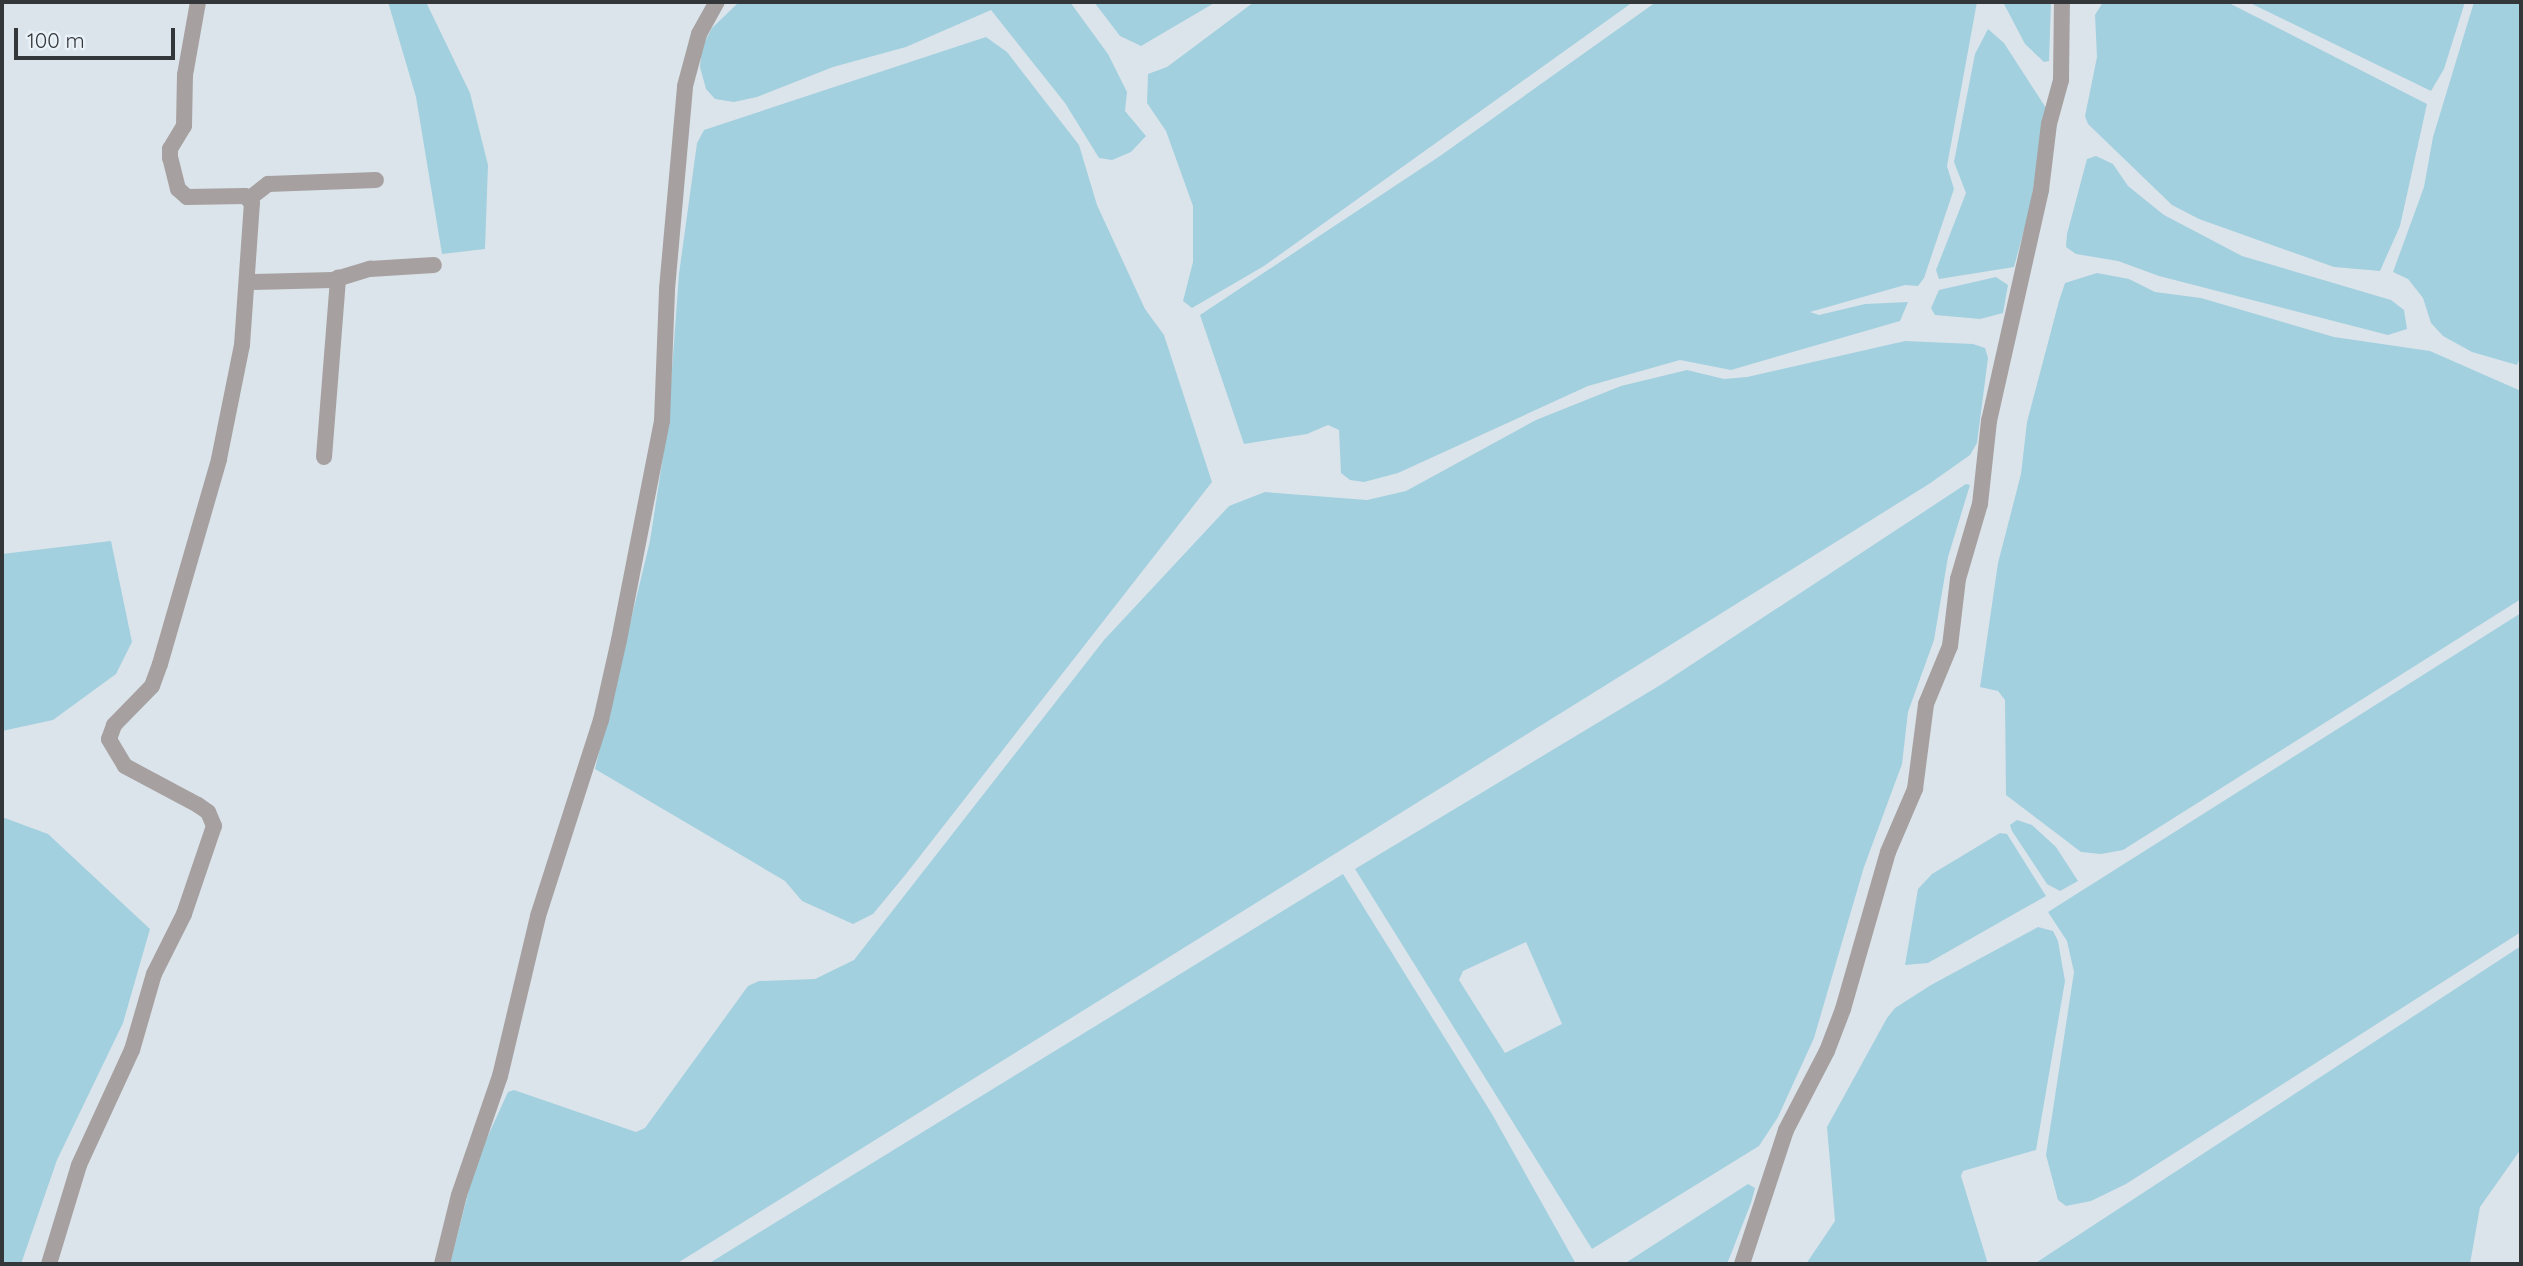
<!DOCTYPE html>
<style>
body{margin:0}
#map{position:relative;width:2523px;height:1266px;overflow:hidden;background:#dce4eb;font-family:Quicksand,sans-serif}
div>[style]{position:absolute}
.water>*{inset:0;background:#a2d0df}
.minor>*{height:16px;margin:-8px;padding:0 8px;transform-origin:8px;border-radius:8px;background:#a6a1a0}
span{translate:-50% -50%;white-space:nowrap;text-align:center;line-height:1.15;-webkit-text-stroke:6px #e9f1f9;paint-order:stroke}
.frame{position:absolute;inset:0;border:4px solid #34373a;pointer-events:none}
.scale{position:absolute;left:14px;top:28px;width:161px;height:32px;box-sizing:border-box;border:4px solid #34373a;border-top:0;padding-left:9px;font-size:21px;line-height:24px;white-space:nowrap;color:#34373a;-webkit-text-stroke:5px #e9f1f9;paint-order:stroke}
</style>
<div id="map">
<div class="water">
<div style="clip-path:polygon(388px 2px,426px 2px,470px 93px,488px 165px,485px 249px,442px 254px,416px 97px)"></div>
<div style="clip-path:polygon(739px 2px,1070px 2px,1108px 54px,1127px 92px,1125px 111px,1146px 136px,1131px 152px,1112px 160px,1099px 158px,1065px 103px,991px 10px,906px 47px,833px 67px,757px 97px,734px 102px,715px 99px,706px 89px,700px 67px,702px 47px,712px 28px)"></div>
<div style="clip-path:polygon(1094px 2px,1216px 2px,1141px 46px,1120px 36px)"></div>
<div style="clip-path:polygon(1254px 2px,1633px 2px,1264px 266px,1192px 308px,1183px 301px,1193px 262px,1193px 206px,1166px 131px,1147px 103px,1148px 74px,1167px 67px)"></div>
<div style="clip-path:polygon(1656px 2px,1977px 2px,1947px 166px,1954px 189px,1924px 278px,1918px 286px,1905px 285px,1810px 312px,1819px 315px,1865px 304px,1908px 302px,1900px 321px,1731px 370px,1680px 360px,1588px 386px,1398px 473px,1364px 482px,1350px 480px,1341px 473px,1339px 430px,1328px 425px,1307px 434px,1244px 444px,1200px 315px,1440px 156px)"></div>
<div style="clip-path:polygon(2003px 2px,2051px 2px,2049px 61px,2044px 62px,2025px 44px)"></div>
<div style="clip-path:polygon(2103px 2px,2227px 2px,2427px 104px,2400px 226px,2380px 271px,2334px 267px,2199px 219px,2172px 205px,2088px 124px,2085px 116px,2097px 57px,2095px 15px)"></div>
<div style="clip-path:polygon(2248px 2px,2465px 2px,2444px 69px,2431px 91px)"></div>
<div style="clip-path:polygon(2474px 2px,2521px 2px,2521px 355px,2517px 365px,2472px 352px,2443px 336px,2431px 323px,2423px 298px,2408px 279px,2393px 272px,2424px 187px,2433px 137px)"></div>
<div style="clip-path:polygon(1988px 29px,2004px 43px,2046px 108px,2030px 208px,2014px 267px,1939px 279px,1936px 270px,1966px 193px,1954px 162px,1975px 54px)"></div>
<div style="clip-path:polygon(986px 37px,1007px 52px,1079px 145px,1097px 205px,1145px 309px,1164px 335px,1212px 482px,906px 874px,873px 914px,853px 924px,802px 901px,785px 881px,595px 769px,650px 541px,668px 424px,679px 274px,697px 143px,704px 130px)"></div>
<div style="clip-path:polygon(2096px 156px,2113px 164px,2128px 186px,2164px 215px,2242px 256px,2391px 300px,2404px 310px,2407px 329px,2388px 335px,2159px 276px,2118px 261px,2076px 254px,2066px 247px,2067px 234px,2087px 159px)"></div>
<div style="clip-path:polygon(2097px 273px,2129px 279px,2155px 292px,2201px 298px,2334px 337px,2430px 351px,2521px 391px,2521px 599px,2123px 850px,2101px 854px,2081px 852px,2006px 795px,2005px 700px,1998px 691px,1980px 687px,1998px 563px,2021px 474px,2027px 422px,2059px 301px,2065px 283px)"></div>
<div style="clip-path:polygon(1996px 277px,2008px 285px,2003px 313px,1980px 319px,1935px 315px,1931px 308px,1939px 290px)"></div>
<div style="clip-path:polygon(1905px 341px,1973px 344px,1985px 348px,1988px 358px,1977px 443px,1970px 455px,1929px 484px,676px 1264px,450px 1264px,476px 1162px,508px 1092px,514px 1090px,636px 1132px,645px 1128px,748px 986px,759px 981px,815px 979px,854px 960px,1104px 640px,1229px 506px,1265px 492px,1367px 500px,1406px 491px,1536px 420px,1621px 386px,1687px 370px,1724px 379px,1747px 377px)"></div>
<div style="clip-path:polygon(evenodd,1966px 484px,1970px 485px,1948px 557px,1934px 640px,1908px 712px,1902px 764px,1864px 867px,1814px 1038px,1778px 1117px,1759px 1146px,1592px 1249px,1355px 869px,1662px 684px,1966px 484px,1526px 942px,1562px 1024px,1505px 1053px,1459px 980px,1463px 971px,1526px 942px)"></div>
<div style="clip-path:polygon(111px 541px,132px 642px,116px 674px,53px 720px,2px 731px,2px 554px)"></div>
<div style="clip-path:polygon(2521px 613px,2521px 932px,2126px 1184px,2091px 1201px,2066px 1206px,2058px 1200px,2046px 1155px,2074px 972px,2067px 941px,2048px 912px)"></div>
<div style="clip-path:polygon(2px 817px,48px 834px,150px 929px,123px 1023px,57px 1160px,21px 1264px,2px 1264px)"></div>
<div style="clip-path:polygon(2017px 820px,2032px 825px,2056px 847px,2078px 881px,2060px 891px,2047px 884px,2012px 831px,2010px 825px)"></div>
<div style="clip-path:polygon(2000px 833px,2007px 834px,2046px 896px,1928px 963px,1905px 965px,1918px 889px,1932px 874px)"></div>
<div style="clip-path:polygon(1343px 874px,1492px 1114px,1576px 1264px,708px 1264px)"></div>
<div style="clip-path:polygon(2038px 927px,2053px 931px,2058px 941px,2065px 981px,2036px 1150px,1963px 1171px,1961px 1176px,1988px 1264px,1806px 1264px,1835px 1221px,1827px 1127px,1887px 1018px,1895px 1008px,1931px 985px)"></div>
<div style="clip-path:polygon(2521px 946px,2521px 1149px,2480px 1207px,2470px 1264px,2034px 1264px)"></div>
<div style="clip-path:polygon(1748px 1184px,1755px 1188px,1751px 1203px,1727px 1264px,1624px 1264px)"></div>
</div>
<div class="minor">
<div style="left:250px;top:198px;width:23px;rotate:-38deg"></div>
<div style="left:268px;top:184px;width:108px;rotate:-2.1deg"></div>
<div style="left:249px;top:282px;width:84px;rotate:-1.4deg"></div>
<div style="left:333px;top:280px;width:39px;rotate:-17deg"></div>
<div style="left:370px;top:269px;width:64px;rotate:-3.6deg"></div>
<div style="left:324px;top:457px;width:180px;rotate:-85.5deg"></div>
<div style="left:49px;top:1264px;width:103px;rotate:-73.1deg"></div>
<div style="left:79px;top:1165px;width:127px;rotate:-65.3deg"></div>
<div style="left:132px;top:1050px;width:79px;rotate:-73.9deg"></div>
<div style="left:154px;top:974px;width:67px;rotate:-63.4deg"></div>
<div style="left:184px;top:914px;width:93px;rotate:-71.2deg"></div>
<div style="left:214px;top:826px;width:15px;rotate:-113deg"></div>
<div style="left:208px;top:812px;width:12px;rotate:-145deg"></div>
<div style="left:198px;top:805px;width:83px;rotate:-151.9deg"></div>
<div style="left:125px;top:766px;width:31px;rotate:-121deg"></div>
<div style="left:109px;top:739px;width:15px;rotate:-70deg"></div>
<div style="left:114px;top:725px;width:54px;rotate:-45.7deg"></div>
<div style="left:152px;top:686px;width:23px;rotate:-70deg"></div>
<div style="left:160px;top:664px;width:213px;rotate:-73.9deg"></div>
<div style="left:219px;top:459px;width:116px;rotate:-78.6deg"></div>
<div style="left:242px;top:345px;width:142px;rotate:-86deg"></div>
<div style="left:252px;top:203px;width:10px;rotate:-135deg"></div>
<div style="left:245px;top:196px;width:58px;rotate:179deg"></div>
<div style="left:187px;top:197px;width:12px;rotate:-138deg"></div>
<div style="left:178px;top:189px;width:32px;rotate:-104deg"></div>
<div style="left:170px;top:158px;width:9px;rotate:-90deg"></div>
<div style="left:170px;top:149px;width:27px;rotate:-59deg"></div>
<div style="left:184px;top:126px;width:51px;rotate:-88.9deg"></div>
<div style="left:185px;top:75px;width:74px;rotate:-79.9deg"></div>
<div style="left:442px;top:1264px;width:71px;rotate:-76.2deg"></div>
<div style="left:459px;top:1195px;width:126px;rotate:-71deg"></div>
<div style="left:500px;top:1076px;width:164px;rotate:-76.6deg"></div>
<div style="left:538px;top:916px;width:206px;rotate:-72.2deg"></div>
<div style="left:601px;top:720px;width:82px;rotate:-77.3deg"></div>
<div style="left:619px;top:640px;width:223px;rotate:-78.9deg"></div>
<div style="left:662px;top:421px;width:132px;rotate:-87.8deg"></div>
<div style="left:667px;top:289px;width:204px;rotate:-84.9deg"></div>
<div style="left:685px;top:86px;width:54px;rotate:-74.9deg"></div>
<div style="left:699px;top:34px;width:37px;rotate:-61deg"></div>
<div style="left:1742px;top:1264px;width:141px;rotate:-71.8deg"></div>
<div style="left:1786px;top:1130px;width:89px;rotate:-62.6deg"></div>
<div style="left:1827px;top:1051px;width:45px;rotate:-69.1deg"></div>
<div style="left:1843px;top:1009px;width:163px;rotate:-74deg"></div>
<div style="left:1888px;top:852px;width:69px;rotate:-66.8deg"></div>
<div style="left:1915px;top:789px;width:86px;rotate:-82.6deg"></div>
<div style="left:1926px;top:704px;width:63px;rotate:-67.5deg"></div>
<div style="left:1950px;top:646px;width:67px;rotate:-83.2deg"></div>
<div style="left:1958px;top:579px;width:78px;rotate:-73.7deg"></div>
<div style="left:1980px;top:504px;width:83px;rotate:-83.8deg"></div>
<div style="left:1989px;top:421px;width:237px;rotate:-77.3deg"></div>
<div style="left:2041px;top:190px;width:66px;rotate:-83.1deg"></div>
<div style="left:2049px;top:124px;width:46px;rotate:-74.7deg"></div>
<div style="left:2061px;top:80px;width:78px;rotate:-89.3deg"></div>
</div>
<div class="frame"></div>
<div class="scale">100 m</div>
</div>
